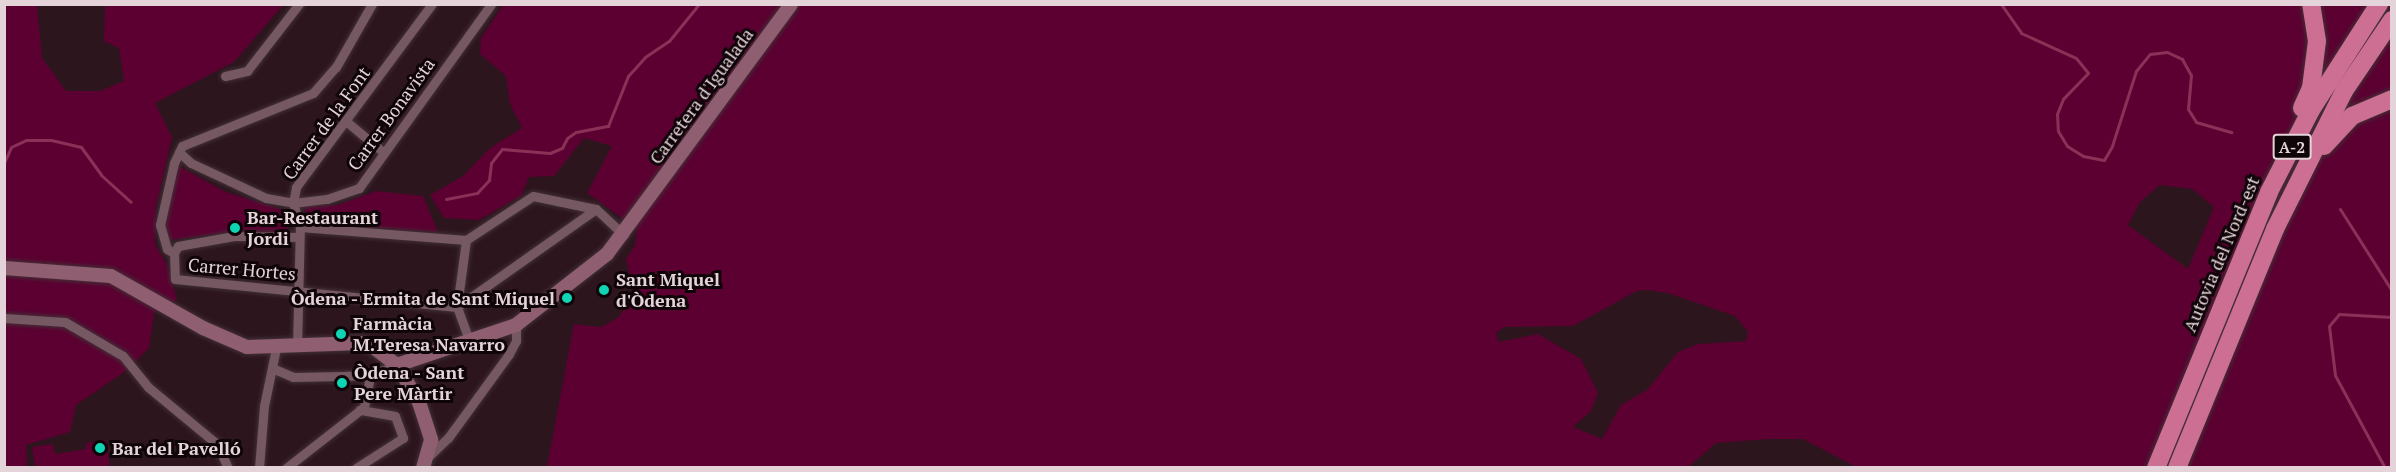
<!DOCTYPE html>
<meta charset="utf-8">
<style>
body{margin:0}
#map{position:relative;width:2396px;height:472px;overflow:hidden;background:#2d151e;font-family:"PT Serif",serif}
div>[style]{position:absolute}
.green>*{inset:0;background:#5b0031}
.stream>*{height:3px;margin:-1.5px;padding:0 1.5px;transform-origin:1.5px;border-radius:1.5px;background:#8a3158}
.roads{filter:drop-shadow(0 0 2px #423036) drop-shadow(0 0 2px #423036)}
.street>*{height:9px;margin:-4.5px;padding:0 4.5px;transform-origin:4.5px;border-radius:4.5px;background:#755862}
.secondary>*{height:14px;margin:-7px;padding:0 7px;transform-origin:7px;border-radius:7px;background:#8f5f71}
.highway>*{height:18px;margin:-9px;padding:0 9px;transform-origin:9px;border-radius:9px;background:#cd6e93}
.dots>*{width:16px;height:16px;translate:-50% -50%;box-sizing:border-box;border:3px solid #0f0508;border-radius:50%}
span{translate:-50% -50%;white-space:nowrap;text-align:center;line-height:1.15;-webkit-text-stroke:6px #0f0508;paint-order:stroke}
.shield-label span{padding:2px 4px;background:#0f0508;border:2px solid;border-radius:4px;-webkit-text-stroke-width:0}
.shield-label{font-size:16px;color:#e4d3d8;font-weight:700}
.street-label{font-size:18px;color:#e4d3d8}
.poi-label{font-size:18px;color:#e4d3d8;font-weight:700}
.left{translate:0 -50%;text-align:left}
.right{translate:-100% -50%;text-align:right}
.frame{position:absolute;inset:0;border:6px solid #e4d3d8;pointer-events:none}
</style>
<div id="map">
<div class="green">
<div style="clip-path:polygon(4px 5px,37px 5px,42px 58px,66px 91px,100px 91px,124px 81px,119px 48px,104px 41px,105px 5px,283px 5px,234px 62px,155px 103px,172px 137px,156px 208px,155px 244px,167px 264px,177px 300px,154px 313px,149px 348px,126px 371px,76px 405px,70px 432px,26px 445px,27px 467px,4px 467px)"></div>
<div style="clip-path:polygon(evenodd,503px 5px,2391px 5px,2391px 467px,1858px 468px,1803px 439px,1768px 439px,1716px 443px,1687px 468px,547px 467px,574px 324px,601px 327px,619px 317px,634px 290px,626px 259px,635px 246px,637px 229px,587px 193px,612px 146px,584px 138px,554px 176px,529px 177px,521px 196px,479px 220px,444px 218px,430px 195px,463px 176px,490px 148px,522px 128px,510px 104px,506px 76px,480px 54px,481px 38px,503px 5px,2160px 185px,2192px 189px,2214px 207px,2188px 269px,2128px 225px,2140px 202px,2160px 185px,503px 5px,1647px 290px,1668px 293px,1735px 316px,1748px 332px,1746px 341px,1698px 344px,1678px 352px,1647px 390px,1621px 405px,1602px 439px,1573px 427px,1591px 411px,1598px 393px,1581px 359px,1538px 334px,1499px 342px,1496px 333px,1504px 327px,1573px 326px,1637px 291px,1647px 290px)"></div>
<div style="clip-path:polygon(177px 165px,226px 192px,287px 211px,288px 234px,230px 232px,170px 240px,164px 225px)"></div>
<div style="clip-path:polygon(376px 191px,423px 196px,438px 232px,306px 223px,305px 206px,337px 205px)"></div>
<div style="clip-path:polygon(106px 440px,110px 467px,35px 467px,32px 447px,53px 444px,55px 454px,86px 449px,86px 443px)"></div>
</div>
<div class="stream">
<div style="left:2001px;top:4px;width:35px;rotate:55deg"></div>
<div style="left:2021px;top:33px;width:60px;rotate:24.4deg"></div>
<div style="left:2076px;top:58px;width:19px;rotate:51deg"></div>
<div style="left:2088px;top:73px;width:36px;rotate:134deg"></div>
<div style="left:2063px;top:99px;width:16px;rotate:112deg"></div>
<div style="left:2057px;top:114px;width:17px;rotate:87deg"></div>
<div style="left:2058px;top:131px;width:17px;rotate:59deg"></div>
<div style="left:2067px;top:146px;width:19px;rotate:32deg"></div>
<div style="left:2083px;top:156px;width:21px;rotate:11deg"></div>
<div style="left:2104px;top:160px;width:16px;rotate:-60deg"></div>
<div style="left:2112px;top:146px;width:79px;rotate:-72.3deg"></div>
<div style="left:2136px;top:71px;width:22px;rotate:-51deg"></div>
<div style="left:2150px;top:54px;width:17px;rotate:-7deg"></div>
<div style="left:2167px;top:52px;width:17px;rotate:25deg"></div>
<div style="left:2182px;top:59px;width:18px;rotate:61deg"></div>
<div style="left:2191px;top:75px;width:34px;rotate:95deg"></div>
<div style="left:2188px;top:109px;width:15px;rotate:58deg"></div>
<div style="left:2196px;top:122px;width:37px;rotate:16deg"></div>
<div style="left:4px;top:163px;width:17px;rotate:-66deg"></div>
<div style="left:11px;top:147px;width:17px;rotate:-25deg"></div>
<div style="left:26px;top:140px;width:25px"></div>
<div style="left:51px;top:140px;width:31px;rotate:13deg"></div>
<div style="left:81px;top:147px;width:34px;rotate:54deg"></div>
<div style="left:101px;top:175px;width:40px;rotate:42deg"></div>
<div style="left:446px;top:199px;width:32px;rotate:-11deg"></div>
<div style="left:477px;top:193px;width:18px;rotate:-47deg"></div>
<div style="left:489px;top:180px;width:17px;rotate:-83deg"></div>
<div style="left:491px;top:163px;width:18px;rotate:-52deg"></div>
<div style="left:502px;top:149px;width:48px;rotate:4.8deg"></div>
<div style="left:550px;top:153px;width:13px;rotate:-23deg"></div>
<div style="left:562px;top:148px;width:11px;rotate:-63deg"></div>
<div style="left:567px;top:138px;width:11px;rotate:-34deg"></div>
<div style="left:576px;top:132px;width:33px;rotate:-11deg"></div>
<div style="left:608px;top:126px;width:54px;rotate:-68.2deg"></div>
<div style="left:628px;top:76px;width:25px;rotate:-48deg"></div>
<div style="left:645px;top:57px;width:29px;rotate:-34deg"></div>
<div style="left:669px;top:41px;width:48px;rotate:-51deg"></div>
<div style="left:2340px;top:209px;width:97px;rotate:57.6deg"></div>
<div style="left:2385px;top:468px;width:106px;rotate:-118.3deg"></div>
<div style="left:2335px;top:375px;width:49px;rotate:-97deg"></div>
<div style="left:2329px;top:326px;width:16px;rotate:-50deg"></div>
<div style="left:2339px;top:314px;width:53px;rotate:3.2deg"></div>
</div>
<div class="roads">
<div class="street">
<div style="left:225px;top:76px;width:23px;rotate:-13deg"></div>
<div style="left:247px;top:71px;width:85px;rotate:-52.2deg"></div>
<div style="left:347px;top:122px;width:47px;rotate:39.8deg"></div>
<div style="left:179px;top:152px;width:16px;rotate:43deg"></div>
<div style="left:191px;top:163px;width:83px;rotate:25deg"></div>
<div style="left:266px;top:198px;width:27px;rotate:10deg"></div>
<div style="left:293px;top:203px;width:34px;rotate:-7deg"></div>
<div style="left:327px;top:199px;width:34px;rotate:-19deg"></div>
<div style="left:359px;top:188px;width:226px;rotate:-54.3deg"></div>
<div style="left:300px;top:227px;width:167px;rotate:4.5deg"></div>
<div style="left:466px;top:240px;width:80px;rotate:-33.3deg"></div>
<div style="left:533px;top:196px;width:64px;rotate:11.7deg"></div>
<div style="left:596px;top:209px;width:38px;rotate:43deg"></div>
<div style="left:299px;top:237px;width:65px;rotate:-179.1deg"></div>
<div style="left:234px;top:236px;width:57px;rotate:169.9deg"></div>
<div style="left:178px;top:246px;width:8px;rotate:120deg"></div>
<div style="left:174px;top:253px;width:26px;rotate:88deg"></div>
<div style="left:175px;top:279px;width:283px;rotate:5.7deg"></div>
<div style="left:457px;top:307px;width:170px;rotate:-35.2deg"></div>
<div style="left:466px;top:240px;width:68px;rotate:97.7deg"></div>
<div style="left:457px;top:307px;width:37px;rotate:70deg"></div>
<div style="left:174px;top:253px;width:8px;rotate:-150deg"></div>
<div style="left:167px;top:249px;width:25px;rotate:-106deg"></div>
<div style="left:160px;top:225px;width:64px;rotate:-77.3deg"></div>
<div style="left:174px;top:163px;width:19px;rotate:-65deg"></div>
<div style="left:182px;top:146px;width:141px;rotate:-22deg"></div>
<div style="left:313px;top:93px;width:35px;rotate:-49deg"></div>
<div style="left:336px;top:67px;width:73px;rotate:-60.3deg"></div>
<div style="left:4px;top:318px;width:61px;rotate:3.8deg"></div>
<div style="left:65px;top:322px;width:67px;rotate:30.4deg"></div>
<div style="left:123px;top:356px;width:40px;rotate:51deg"></div>
<div style="left:148px;top:387px;width:91px;rotate:39.6deg"></div>
<div style="left:218px;top:445px;width:25px;rotate:67deg"></div>
<div style="left:297px;top:347px;width:120px;rotate:-88.6deg"></div>
<div style="left:300px;top:227px;width:25px;rotate:-106deg"></div>
<div style="left:293px;top:203px;width:16px;rotate:-79deg"></div>
<div style="left:296px;top:187px;width:228px;rotate:-53.4deg"></div>
<div style="left:272px;top:368px;width:23px;rotate:23deg"></div>
<div style="left:293px;top:377px;width:49px;rotate:-1.2deg"></div>
<div style="left:342px;top:376px;width:28px;rotate:-2deg"></div>
<div style="left:370px;top:375px;width:29px;rotate:-20deg"></div>
<div style="left:427px;top:458px;width:29px;rotate:-44deg"></div>
<div style="left:448px;top:438px;width:104px;rotate:-54deg"></div>
<div style="left:509px;top:354px;width:15px;rotate:-62deg"></div>
<div style="left:516px;top:341px;width:16px;rotate:-90deg"></div>
<div style="left:259px;top:468px;width:62px;rotate:-85.4deg"></div>
<div style="left:264px;top:406px;width:59px;rotate:-78.3deg"></div>
<div style="left:286px;top:468px;width:99px;rotate:-38deg"></div>
<div style="left:364px;top:407px;width:33px;rotate:-79deg"></div>
<div style="left:356px;top:468px;width:56px;rotate:-32.6deg"></div>
<div style="left:403px;top:438px;width:23px;rotate:-110deg"></div>
<div style="left:395px;top:416px;width:36px;rotate:-170deg"></div>
</div>
<div class="secondary">
<div style="left:4px;top:268px;width:107px;rotate:4.3deg"></div>
<div style="left:111px;top:276px;width:106px;rotate:29.5deg"></div>
<div style="left:203px;top:328px;width:48px;rotate:23.4deg"></div>
<div style="left:247px;top:347px;width:115px;rotate:-2deg"></div>
<div style="left:362px;top:343px;width:12px;rotate:20deg"></div>
<div style="left:373px;top:347px;width:30px;rotate:37deg"></div>
<div style="left:397px;top:365px;width:43px;rotate:59.3deg"></div>
<div style="left:419px;top:402px;width:40px;rotate:72deg"></div>
<div style="left:431px;top:440px;width:29px;rotate:106deg"></div>
<div style="left:397px;top:365px;width:126px;rotate:-18.6deg"></div>
<div style="left:516px;top:325px;width:115px;rotate:-38deg"></div>
<div style="left:607px;top:254px;width:310px;rotate:-53.6deg"></div>
</div>
<div class="highway">
<div style="left:2302px;top:108px;width:22px;rotate:-66deg"></div>
<div style="left:2311px;top:88px;width:47px;rotate:-82.7deg"></div>
<div style="left:2317px;top:41px;width:37px;rotate:-99deg"></div>
<div style="left:2324px;top:146px;width:41px;rotate:-47deg"></div>
<div style="left:2352px;top:116px;width:43px;rotate:-23deg"></div>
<div style="left:2156px;top:468px;width:298px;rotate:-67.7deg"></div>
<div style="left:2269px;top:192px;width:92px;rotate:-62.9deg"></div>
<div style="left:2311px;top:110px;width:126px;rotate:-57.3deg"></div>
<div style="left:2177px;top:468px;width:258px;rotate:-67.7deg"></div>
<div style="left:2275px;top:229px;width:154px;rotate:-63.4deg"></div>
<div style="left:2344px;top:91px;width:86px;rotate:-55.9deg"></div>
</div>
</div>
<div class="dots">
<div style="left:235px;top:228px;background:#0fd5b4"></div>
<div style="left:604px;top:290px;background:#0fd5b4"></div>
<div style="left:567px;top:298px;background:#0fd5b4"></div>
<div style="left:341px;top:334px;background:#0fd5b4"></div>
<div style="left:342px;top:383px;background:#0fd5b4"></div>
<div style="left:100px;top:448px;background:#0fd5b4"></div>
</div>
<div class="shield-label">
<span style="left:2292px;top:147px">A-2</span>
</div>
<div class="street-label">
<span style="left:701px;top:96px;rotate:-54deg">Carretera d'Igualada</span>
<span style="left:391px;top:114px;rotate:-54deg">Carrer Bonavista</span>
<span style="left:326px;top:123px;rotate:-54deg">Carrer de la Font</span>
<span style="left:2221px;top:254px;rotate:-67deg">Autovia del Nord-est</span>
<span style="left:242px;top:269px;rotate:5deg">Carrer Hortes</span>
</div>
<div class="poi-label">
<span class="left" style="left:247px;top:228px">Bar-Restaurant<br>Jordi</span>
<span class="left" style="left:616px;top:290px">Sant Miquel<br>d'Òdena</span>
<span class="right" style="left:555px;top:298px">Òdena - Ermita de Sant Miquel</span>
<span class="left" style="left:353px;top:334px">Farmàcia<br>M.Teresa Navarro</span>
<span class="left" style="left:354px;top:383px">Òdena - Sant<br>Pere Màrtir</span>
<span class="left" style="left:112px;top:448px">Bar del Pavelló</span>
</div>
<div class="frame"></div>
</div>
